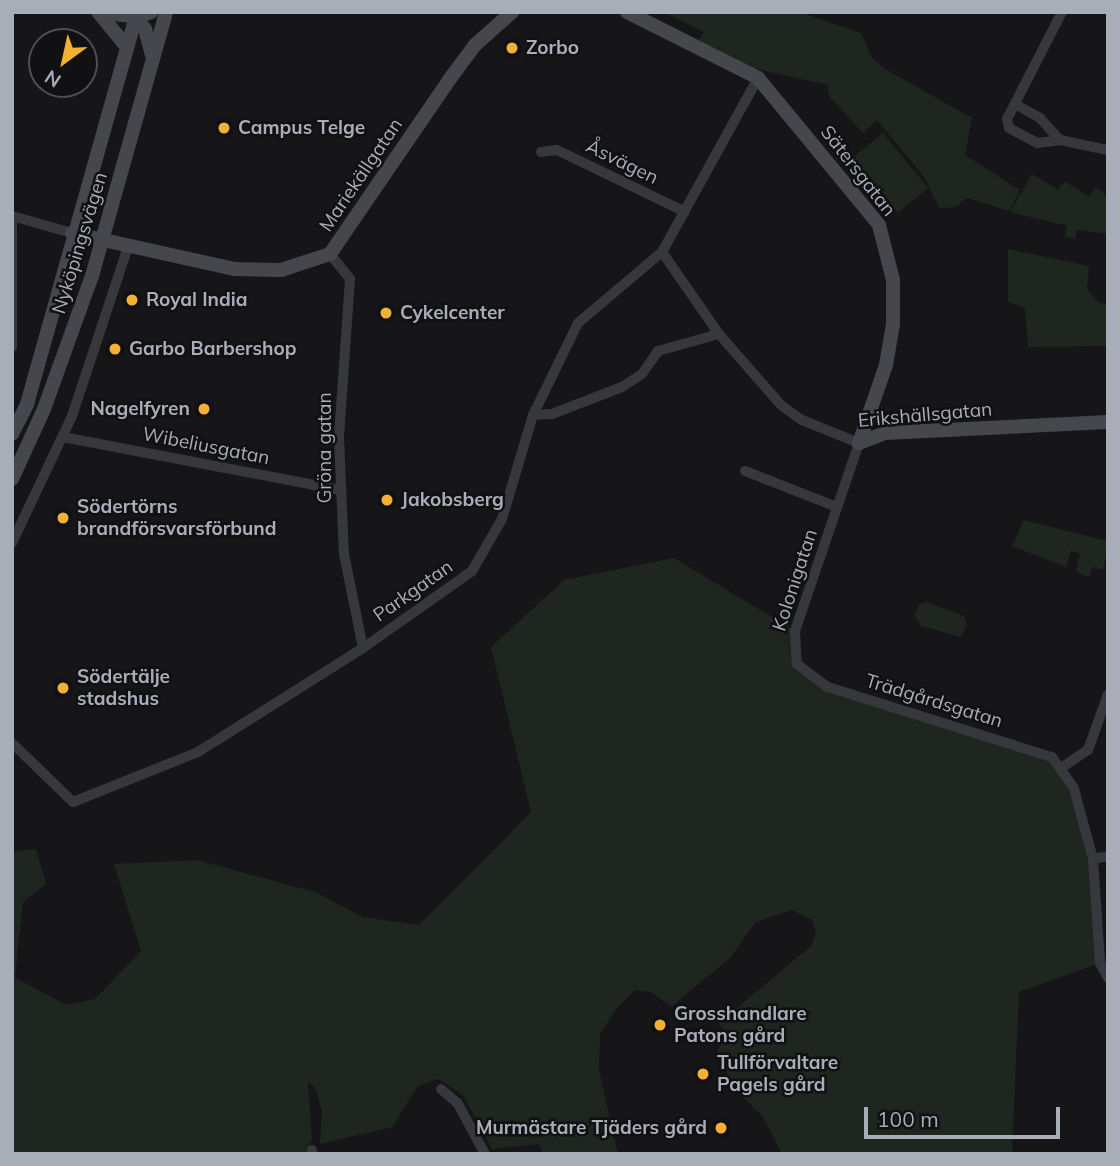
<!DOCTYPE html>
<meta charset="utf-8">
<style>
body{margin:0}
#map{position:relative;width:1120px;height:1166px;overflow:hidden;background:#161618;font-family:Mulish,sans-serif}
div>[style]{position:absolute}
.green>*{inset:0;background:#1e261f}
.street>*{height:10px;margin:-5px;padding:0 5px;transform-origin:5px;border-radius:5px;background:#37383d}
.secondary>*{height:14px;margin:-7px;padding:0 7px;transform-origin:7px;border-radius:7px;background:#45474d}
.dots>*{width:19px;height:19px;translate:-50% -50%;box-sizing:border-box;border:4px solid #111113;border-radius:50%}
span{translate:-50% -50%;white-space:nowrap;text-align:center;line-height:1.15;-webkit-text-stroke:5px #111113;paint-order:stroke}
.poi-label{font-size:19px;color:#a8adb8;font-weight:700}
.left{translate:0 -50%;text-align:left}
.right{translate:-100% -50%;text-align:right}
.street-label{font-size:19px;color:#a8adb8}
.frame{position:absolute;inset:0;border:14px solid #a8adb8;pointer-events:none}
.north{position:absolute;left:28px;top:28px;width:70px;height:70px;box-sizing:border-box;background:#111113;border:2px solid #4d4f55;border-radius:50%;rotate:213deg;font-size:19px;font-weight:700;line-height:28px;text-align:center;color:#a8adb8}
.north::after{content:'';display:block;margin:auto;width:24px;height:32px;background:#f2b134;clip-path:polygon(50% 0,100% 100%,50% 72%,0 100%)}
.scale{position:absolute;left:864px;top:1107px;width:196px;height:32px;box-sizing:border-box;border:4px solid #a8adb8;border-top:0;padding-left:9px;font-size:21px;line-height:24px;white-space:nowrap;color:#a8adb8;-webkit-text-stroke:5px #111113;paint-order:stroke}
</style>
<div id="map">
<div class="green">
<div style="clip-path:polygon(664px 12px,799px 12px,861px 33px,872px 58px,885px 69px,972px 118px,965px 155px,1020px 190px,1009px 211px,967px 198px,957px 206px,940px 209px,924px 177px,877px 120px,863px 133px,829px 96px,828px 85px,748px 67px,697px 44px,704px 32px)"></div>
<div style="clip-path:polygon(883px 133px,928px 188px,898px 213px,853px 157px)"></div>
<div style="clip-path:polygon(1032px 174px,1058px 190px,1064px 181px,1089px 196px,1095px 188px,1101px 191px,1108px 198px,1108px 234px,1077px 230px,1075px 239px,1065px 237px,1067px 226px,1010px 212px)"></div>
<div style="clip-path:polygon(1008px 249px,1089px 266px,1087px 289px,1099px 303px,1108px 304px,1108px 346px,1028px 347px,1025px 308px,1008px 302px)"></div>
<div style="clip-path:polygon(1024px 520px,1108px 541px,1103px 570px,1092px 567px,1089px 577px,1076px 572px,1080px 554px,1071px 551px,1066px 567px,1012px 546px)"></div>
<div style="clip-path:polygon(674px 558px,795px 631px,793px 654px,817px 682px,1052px 757px,1061px 768px,1093px 859px,1100px 963px,1019px 992px,1012px 1154px,782px 1154px,763px 1117px,734px 1088px,717px 1052px,726px 1034px,719px 1023px,811px 946px,816px 934px,812px 920px,792px 910px,756px 922px,730px 958px,671px 1007px,651px 992px,635px 990px,616px 1009px,600px 1035px,599px 1070px,618px 1154px,543px 1154px,539px 1144px,492px 1149px,463px 1095px,438px 1079px,418px 1086px,392px 1127px,320px 1144px,322px 1112px,316px 1089px,308px 1081px,312px 1140px,304px 1154px,12px 1154px,12px 852px,36px 849px,46px 884px,23px 902px,15px 978px,67px 1005px,95px 999px,141px 951px,114px 864px,197px 860px,315px 892px,363px 917px,419px 925px,531px 812px,491px 647px,564px 580px)"></div>
<div style="clip-path:polygon(927px 602px,964px 616px,967px 625px,961px 637px,921px 626px,915px 616px,919px 604px)"></div>
</div>
<div class="street">
<div style="left:1062px;top:12px;width:120px;rotate:117.2deg"></div>
<div style="left:1007px;top:119px;width:9px;rotate:77deg"></div>
<div style="left:1009px;top:128px;width:32px;rotate:28deg"></div>
<div style="left:1037px;top:143px;width:23px;rotate:-7deg"></div>
<div style="left:1060px;top:140px;width:49px;rotate:11.8deg"></div>
<div style="left:1015px;top:104px;width:29px;rotate:29deg"></div>
<div style="left:1040px;top:118px;width:30px;rotate:48deg"></div>
<div style="left:541px;top:152px;width:16px;rotate:-7deg"></div>
<div style="left:557px;top:150px;width:142px;rotate:25.8deg"></div>
<div style="left:12px;top:216px;width:62px;rotate:15.8deg"></div>
<div style="left:12px;top:223px;width:124px;rotate:90deg"></div>
<div style="left:662px;top:252px;width:100px;rotate:55.2deg"></div>
<div style="left:719px;top:334px;width:94px;rotate:48.9deg"></div>
<div style="left:781px;top:405px;width:26px;rotate:36deg"></div>
<div style="left:802px;top:420px;width:61px;rotate:22deg"></div>
<div style="left:859px;top:443px;width:199px;rotate:108.8deg"></div>
<div style="left:795px;top:631px;width:33px;rotate:87deg"></div>
<div style="left:797px;top:664px;width:39px;rotate:37deg"></div>
<div style="left:828px;top:687px;width:235px;rotate:17.4deg"></div>
<div style="left:1052px;top:757px;width:39px;rotate:55deg"></div>
<div style="left:1074px;top:789px;width:73px;rotate:74.8deg"></div>
<div style="left:1093px;top:859px;width:104px;rotate:86.1deg"></div>
<div style="left:1100px;top:963px;width:17px;rotate:62deg"></div>
<div style="left:330px;top:254px;width:32px;rotate:51deg"></div>
<div style="left:350px;top:279px;width:158px;rotate:94deg"></div>
<div style="left:339px;top:437px;width:117px;rotate:87.6deg"></div>
<div style="left:344px;top:554px;width:96px;rotate:78.6deg"></div>
<div style="left:533px;top:415px;width:19px;rotate:-3deg"></div>
<div style="left:552px;top:414px;width:75px;rotate:-21.1deg"></div>
<div style="left:622px;top:387px;width:24px;rotate:-33deg"></div>
<div style="left:642px;top:374px;width:28px;rotate:-55deg"></div>
<div style="left:658px;top:351px;width:63px;rotate:-15.6deg"></div>
<div style="left:63px;top:437px;width:283px;rotate:10.8deg"></div>
<div style="left:745px;top:471px;width:99px;rotate:21.4deg"></div>
<div style="left:12px;top:543px;width:140px;rotate:-64.7deg"></div>
<div style="left:72px;top:416px;width:178px;rotate:-71.7deg"></div>
<div style="left:12px;top:743px;width:85px;rotate:44deg"></div>
<div style="left:73px;top:802px;width:135px;rotate:-21.8deg"></div>
<div style="left:198px;top:752px;width:195px;rotate:-32.2deg"></div>
<div style="left:363px;top:648px;width:133px;rotate:-35.2deg"></div>
<div style="left:472px;top:571px;width:60px;rotate:-60deg"></div>
<div style="left:502px;top:519px;width:109px;rotate:-73.4deg"></div>
<div style="left:533px;top:415px;width:102px;rotate:-63.9deg"></div>
<div style="left:578px;top:323px;width:110px;rotate:-40.2deg"></div>
<div style="left:662px;top:252px;width:199px;rotate:-61.1deg"></div>
<div style="left:1061px;top:768px;width:32px;rotate:-34deg"></div>
<div style="left:1088px;top:750px;width:59px;rotate:-70.3deg"></div>
<div style="left:1093px;top:859px;width:15px;rotate:-11deg"></div>
<div style="left:441px;top:1089px;width:23px;rotate:41deg"></div>
<div style="left:458px;top:1104px;width:57px;rotate:61.6deg"></div>
<div style="left:311px;top:1154px;width:4px;rotate:-76deg"></div>
</div>
<div class="secondary">
<div style="left:98px;top:12px;width:38px;rotate:7deg"></div>
<div style="left:136px;top:17px;width:16px;rotate:-18deg"></div>
<div style="left:627px;top:12px;width:147px;rotate:26.7deg"></div>
<div style="left:758px;top:78px;width:190px;rotate:50.5deg"></div>
<div style="left:879px;top:225px;width:57px;rotate:75.7deg"></div>
<div style="left:893px;top:280px;width:44px;rotate:90deg"></div>
<div style="left:893px;top:324px;width:42px;rotate:99.7deg"></div>
<div style="left:886px;top:365px;width:83px;rotate:109.1deg"></div>
<div style="left:99px;top:13px;width:43px;rotate:50.7deg"></div>
<div style="left:130px;top:13px;width:22px;rotate:47deg"></div>
<div style="left:145px;top:29px;width:27px;rotate:75deg"></div>
<div style="left:72px;top:233px;width:167px;rotate:12.5deg"></div>
<div style="left:235px;top:269px;width:46px;rotate:1.2deg"></div>
<div style="left:281px;top:270px;width:52px;rotate:-18.1deg"></div>
<div style="left:330px;top:254px;width:211px;rotate:-55.6deg"></div>
<div style="left:449px;top:80px;width:44px;rotate:-53.4deg"></div>
<div style="left:475px;top:45px;width:50px;rotate:-41.7deg"></div>
<div style="left:12px;top:434px;width:34px;rotate:-63deg"></div>
<div style="left:27px;top:404px;width:407px;rotate:-74.3deg"></div>
<div style="left:859px;top:443px;width:28px;rotate:-21deg"></div>
<div style="left:885px;top:433px;width:223px;rotate:-2.8deg"></div>
<div style="left:12px;top:479px;width:77px;rotate:-65.4deg"></div>
<div style="left:44px;top:409px;width:141px;rotate:-70.2deg"></div>
<div style="left:92px;top:276px;width:274px;rotate:-74.3deg"></div>
</div>
<div class="dots">
<div style="left:512px;top:48px;background:#f2b134"></div>
<div style="left:224px;top:128px;background:#f2b134"></div>
<div style="left:132px;top:300px;background:#f2b134"></div>
<div style="left:386px;top:313px;background:#f2b134"></div>
<div style="left:115px;top:349px;background:#f2b134"></div>
<div style="left:204px;top:409px;background:#f2b134"></div>
<div style="left:387px;top:500px;background:#f2b134"></div>
<div style="left:63px;top:518px;background:#f2b134"></div>
<div style="left:63px;top:688px;background:#f2b134"></div>
<div style="left:660px;top:1025px;background:#f2b134"></div>
<div style="left:703px;top:1074px;background:#f2b134"></div>
<div style="left:721px;top:1128px;background:#f2b134"></div>
</div>
<div class="poi-label">
<span class="left" style="left:526px;top:48px">Zorbo</span>
<span class="left" style="left:238px;top:128px">Campus Telge</span>
<span class="left" style="left:146px;top:300px">Royal India</span>
<span class="left" style="left:400px;top:313px">Cykelcenter</span>
<span class="left" style="left:129px;top:349px">Garbo Barbershop</span>
<span class="right" style="left:190px;top:409px">Nagelfyren</span>
<span class="left" style="left:401px;top:500px">Jakobsberg</span>
<span class="left" style="left:77px;top:518px">Södertörns<br>brandförsvarsförbund</span>
<span class="left" style="left:77px;top:688px">Södertälje<br>stadshus</span>
<span class="left" style="left:674px;top:1025px">Grosshandlare<br>Patons gård</span>
<span class="left" style="left:717px;top:1074px">Tullförvaltare<br>Pagels gård</span>
<span class="right" style="left:707px;top:1128px">Murmästare Tjäders gård</span>
</div>
<div class="street-label">
<span style="left:622px;top:162px;rotate:26deg">Åsvägen</span>
<span style="left:858px;top:171px;rotate:52deg">Sätersgatan</span>
<span style="left:361px;top:175px;rotate:-56deg">Mariekällgatan</span>
<span style="left:80px;top:243px;rotate:-73deg">Nyköpingsvägen</span>
<span style="left:925px;top:415px;rotate:-5deg">Erikshällsgatan</span>
<span style="left:206px;top:446px;rotate:11deg">Wibeliusgatan</span>
<span style="left:325px;top:448px;rotate:-90deg">Gröna gatan</span>
<span style="left:795px;top:580px;rotate:-72deg">Kolonigatan</span>
<span style="left:413px;top:591px;rotate:-35deg">Parkgatan</span>
<span style="left:934px;top:701px;rotate:17deg">Trädgårdsgatan</span>
</div>
<div class="frame"></div>
<div class="north">N</div>
<div class="scale">100 m</div>
</div>
